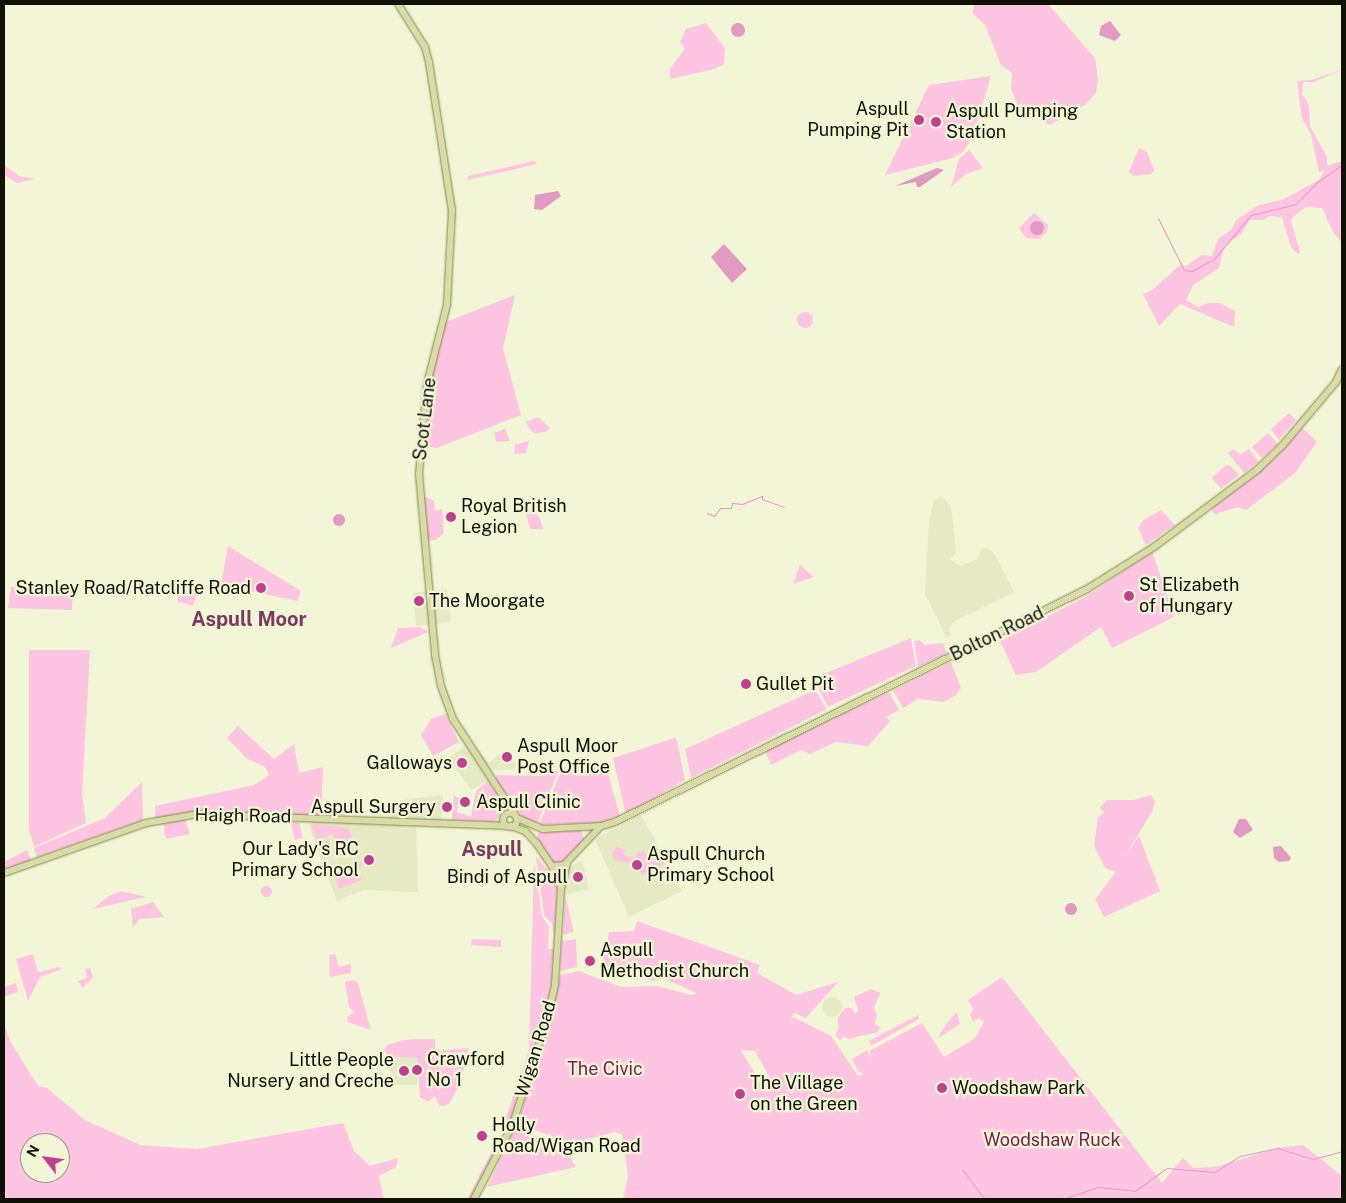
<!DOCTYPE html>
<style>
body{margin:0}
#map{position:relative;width:1346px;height:1203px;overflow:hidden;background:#f2f5d6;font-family:"Public Sans",sans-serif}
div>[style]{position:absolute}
.built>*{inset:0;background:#e6eac4}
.round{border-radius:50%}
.green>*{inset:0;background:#fec5e3}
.water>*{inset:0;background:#e19bc2}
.stream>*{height:1px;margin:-0.5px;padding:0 0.5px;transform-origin:0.5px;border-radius:0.5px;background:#e19bc2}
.roads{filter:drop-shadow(0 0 1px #828649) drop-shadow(0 0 1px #828649)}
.major>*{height:6px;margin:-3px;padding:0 3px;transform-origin:3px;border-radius:3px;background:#d9dca7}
.major>.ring{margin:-3px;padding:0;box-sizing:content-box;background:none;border:6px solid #d9dca7;border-radius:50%}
.dots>*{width:14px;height:14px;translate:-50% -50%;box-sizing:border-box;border:2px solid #f2f5d6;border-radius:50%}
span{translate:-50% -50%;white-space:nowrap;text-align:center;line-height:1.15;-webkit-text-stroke:4.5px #f2f5d6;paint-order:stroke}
.poi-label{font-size:18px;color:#101107}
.right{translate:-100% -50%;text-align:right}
.left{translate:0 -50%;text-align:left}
.street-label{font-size:18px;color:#101107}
.park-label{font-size:18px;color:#722155}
.quarter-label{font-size:20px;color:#793a5f;font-weight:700}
.frame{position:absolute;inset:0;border:5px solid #101107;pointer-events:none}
.north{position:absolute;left:20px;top:1133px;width:50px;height:50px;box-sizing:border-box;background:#f2f5d6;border:1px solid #989a83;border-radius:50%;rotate:300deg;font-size:14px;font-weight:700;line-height:20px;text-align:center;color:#101107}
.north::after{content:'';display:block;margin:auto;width:18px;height:22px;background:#be4190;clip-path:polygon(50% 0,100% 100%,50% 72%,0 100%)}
</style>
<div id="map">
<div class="built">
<div style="clip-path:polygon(941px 496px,951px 506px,956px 553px,950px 559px,960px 566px,979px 559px,981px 550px,986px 548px,994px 553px,1014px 592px,953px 622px,949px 630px,951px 635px,947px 638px,925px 594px,929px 519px,934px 501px)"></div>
<div style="clip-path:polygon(447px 589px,451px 622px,416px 626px,413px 593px)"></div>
<div style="clip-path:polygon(471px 742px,489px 763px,501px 753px,517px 763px,515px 769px,490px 770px,488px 781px,471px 790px,448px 758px)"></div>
<div style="clip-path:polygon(443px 795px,441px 820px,390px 819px,393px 801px)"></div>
<div style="clip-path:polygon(641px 815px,682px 891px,629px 917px,595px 839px)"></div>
<div style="clip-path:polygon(315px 821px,416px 826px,418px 892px,363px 890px,337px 901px,310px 829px,310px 824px)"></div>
<div style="clip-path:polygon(582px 860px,589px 889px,564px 895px,569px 868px)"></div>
<div class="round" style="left:822px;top:997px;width:20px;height:20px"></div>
<div style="clip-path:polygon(386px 1057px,417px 1058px,417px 1085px,394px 1085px)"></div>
</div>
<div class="green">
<div style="clip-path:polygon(974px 4px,1048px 4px,1095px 58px,1098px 80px,1096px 93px,1085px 105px,1050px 125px,1019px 109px,1011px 88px,1012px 73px,1001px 65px,985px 25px,973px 14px)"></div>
<div style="clip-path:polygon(706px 23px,725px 48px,724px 64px,715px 69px,670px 79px,670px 68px,685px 49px,680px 42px,686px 29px)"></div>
<div style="clip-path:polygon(1342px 70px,1313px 82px,1303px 82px,1302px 94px,1309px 105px,1310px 126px,1327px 157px,1327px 166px,1342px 161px,1342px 243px,1333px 232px,1322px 208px,1306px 207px,1293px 217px,1291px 221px,1300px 252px,1298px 254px,1291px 247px,1282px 217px,1269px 216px,1263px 220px,1250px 220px,1241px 234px,1224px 246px,1219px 268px,1193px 285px,1186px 300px,1198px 307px,1208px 303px,1220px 303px,1235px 311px,1234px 327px,1180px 304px,1159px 326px,1143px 294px,1152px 290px,1180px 265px,1186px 266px,1202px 255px,1212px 256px,1218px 239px,1232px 229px,1236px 220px,1259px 205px,1282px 200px,1319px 180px,1325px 170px,1319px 172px,1311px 134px,1302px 118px,1297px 81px,1311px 80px)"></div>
<div style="clip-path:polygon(991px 76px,973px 136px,964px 151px,953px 158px,885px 175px,929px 85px)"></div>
<div style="clip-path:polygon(1139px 148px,1147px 152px,1154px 170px,1151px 174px,1133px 176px,1129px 172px)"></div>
<div style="clip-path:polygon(969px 150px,983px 168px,966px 174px,951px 187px,959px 159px)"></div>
<div style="clip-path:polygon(534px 161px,537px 164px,468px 180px,468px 176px)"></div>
<div style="clip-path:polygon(4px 165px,19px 176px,35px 179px,17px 183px,4px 175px)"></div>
<div style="clip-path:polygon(1034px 213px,1048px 225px,1047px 232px,1039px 239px,1026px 238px,1019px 228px)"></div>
<div style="clip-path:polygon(515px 295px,503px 348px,521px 415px,437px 448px,421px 446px,427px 381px,443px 323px)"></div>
<div class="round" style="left:797px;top:312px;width:16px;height:16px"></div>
<div style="clip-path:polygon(1289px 413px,1296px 420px,1279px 440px,1271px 429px)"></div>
<div style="clip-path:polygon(538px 417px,550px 428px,546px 432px,534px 433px,529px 428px,526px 422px)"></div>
<div style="clip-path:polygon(1301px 427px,1317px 442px,1295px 473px,1246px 510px,1238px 507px,1215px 514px,1211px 509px,1259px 472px)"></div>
<div style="clip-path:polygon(505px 429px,510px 441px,496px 442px,494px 433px)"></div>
<div style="clip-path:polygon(1268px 433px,1278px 444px,1262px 458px,1252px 447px)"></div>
<div style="clip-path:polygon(529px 441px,526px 453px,514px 454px,515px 445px)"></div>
<div style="clip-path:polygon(1234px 449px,1240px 455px,1249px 449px,1259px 462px,1244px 473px,1228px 453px)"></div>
<div style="clip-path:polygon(1226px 465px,1231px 466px,1239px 475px,1221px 489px,1212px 478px)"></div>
<div style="clip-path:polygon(424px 496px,434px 501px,435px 511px,442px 509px,444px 534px,435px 540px,428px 541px)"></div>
<div style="clip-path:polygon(533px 509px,540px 519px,543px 529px,530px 529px,526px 512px)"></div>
<div style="clip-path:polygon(1161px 510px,1175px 525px,1146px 545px,1138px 528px,1142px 521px)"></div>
<div style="clip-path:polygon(228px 546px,301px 591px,298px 601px,221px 585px)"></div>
<div style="clip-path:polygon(1152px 551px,1174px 617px,1112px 648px,1101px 627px,1036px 672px,1016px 675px,1000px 641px,1087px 596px)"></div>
<div style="clip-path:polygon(800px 565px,814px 577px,793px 584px)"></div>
<div style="clip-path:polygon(11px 587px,73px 592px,72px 610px,8px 608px)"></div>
<div style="clip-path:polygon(197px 593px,193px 606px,178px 602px,178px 594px)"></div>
<div style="clip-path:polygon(421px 627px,428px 632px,391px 648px,398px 628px)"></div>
<div style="clip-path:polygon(911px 638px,916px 666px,828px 707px,819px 690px,821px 675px)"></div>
<div style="clip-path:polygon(919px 640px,925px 645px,943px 643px,947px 653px,918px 667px,914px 641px)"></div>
<div style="clip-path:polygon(29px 650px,90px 650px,82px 794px,86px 823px,34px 847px,29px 830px)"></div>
<div style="clip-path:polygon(951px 662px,961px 688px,956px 695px,944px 702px,918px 699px,903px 708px,893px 690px)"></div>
<div style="clip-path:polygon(815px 690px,827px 709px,691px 778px,685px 749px)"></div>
<div style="clip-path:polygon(889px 692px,899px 710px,886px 717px,890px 721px,868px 746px,836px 742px,810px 754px,801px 750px,771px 765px,765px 750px)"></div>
<div style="clip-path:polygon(446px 714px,459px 742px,433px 756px,421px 735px,431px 719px)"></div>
<div style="clip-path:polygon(238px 726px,274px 759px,294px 744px,299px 773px,323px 767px,321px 818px,238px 814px,155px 818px,155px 806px,254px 785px,269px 775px,265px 767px,246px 758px,227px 738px)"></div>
<div style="clip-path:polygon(674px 738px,677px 740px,685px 780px,626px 815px,613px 758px)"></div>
<div style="clip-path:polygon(605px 761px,620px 817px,602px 823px,539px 825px,562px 769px)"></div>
<div style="clip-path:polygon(559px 770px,537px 825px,523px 817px,495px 779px,497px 775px,539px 776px)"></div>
<div style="clip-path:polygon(488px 781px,503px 800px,499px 818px,494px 822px,452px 820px,454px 795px,459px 799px,457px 812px,471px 817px,476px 791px)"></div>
<div style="clip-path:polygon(142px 782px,143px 820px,37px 857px,34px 848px,105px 818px)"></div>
<div style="clip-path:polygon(1151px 795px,1155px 802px,1152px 812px,1123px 859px,1139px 836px,1160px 891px,1104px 917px,1095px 899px,1116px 872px,1105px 868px,1094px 846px,1098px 817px,1104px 813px,1100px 807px,1107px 800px,1134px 800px)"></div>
<div style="clip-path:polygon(185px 818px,190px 834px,166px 839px,163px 822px)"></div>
<div style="clip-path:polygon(290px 821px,299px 823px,303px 838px,295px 840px)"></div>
<div style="clip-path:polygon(314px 824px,348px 828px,352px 837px,336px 843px,333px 834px,316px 840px,312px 827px)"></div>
<div style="clip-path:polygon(540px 830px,581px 830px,585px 841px,557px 868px,536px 841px)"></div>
<div style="clip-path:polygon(616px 846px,625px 850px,624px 855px,635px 858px,637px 853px,644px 851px,647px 855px,656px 850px,664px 864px,642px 875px,637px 864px,614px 860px,612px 854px)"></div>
<div style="clip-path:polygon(27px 850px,31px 860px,4px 871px,4px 862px)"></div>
<div style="clip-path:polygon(536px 857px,554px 876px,557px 888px,555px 942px,552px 924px,544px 915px)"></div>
<div style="clip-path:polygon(361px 862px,363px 865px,358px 868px,362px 880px,339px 889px,332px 870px,341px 866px,346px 869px)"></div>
<div style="clip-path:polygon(534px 862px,542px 916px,549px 927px,548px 949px,555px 949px,551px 988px,507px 1132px,501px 1132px,529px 1050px)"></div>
<div class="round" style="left:260.5px;top:885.5px;width:11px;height:11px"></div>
<div style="clip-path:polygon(121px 891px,146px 897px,93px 909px,107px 897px)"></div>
<div style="clip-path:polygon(565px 896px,574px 932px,563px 935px,564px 916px)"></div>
<div style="clip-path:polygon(153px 902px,164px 917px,139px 919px,133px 928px,131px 909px)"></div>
<div style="clip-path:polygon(evenodd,637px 921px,760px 965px,757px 973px,796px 995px,838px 982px,806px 1018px,794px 1013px,789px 1023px,793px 1017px,831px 1036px,858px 1076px,863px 1074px,858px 1071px,852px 1059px,867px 1050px,872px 1061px,869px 1051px,922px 1023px,944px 1057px,975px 1038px,984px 1022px,979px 1018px,973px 1021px,970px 1015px,973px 1009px,968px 1000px,1002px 977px,1162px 1183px,1183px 1158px,1193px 1168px,1216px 1167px,1277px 1148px,1303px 1145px,1342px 1176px,1342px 1199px,623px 1199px,628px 1176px,622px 1134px,615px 1132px,571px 1143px,517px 1124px,544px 1046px,560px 975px,579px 971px,621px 987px,657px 986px,692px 995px,697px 993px,663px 978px,652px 981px,627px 972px,601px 971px,609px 932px,634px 931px,637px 921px,741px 1050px,755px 1051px,773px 1084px,765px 1091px,741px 1050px)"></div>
<div style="clip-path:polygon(472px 939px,501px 940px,501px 947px,471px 945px)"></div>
<div style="clip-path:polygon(576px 939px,577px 967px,560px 971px,562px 941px)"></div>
<div style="clip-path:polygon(33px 954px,38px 972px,59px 967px,62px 969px,40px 977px,28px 1001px,16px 959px)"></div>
<div style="clip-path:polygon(335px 954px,339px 967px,351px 964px,351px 973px,330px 977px,329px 955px)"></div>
<div style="clip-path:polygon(90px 968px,93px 977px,83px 988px,78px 981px,87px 978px,85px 969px)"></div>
<div style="clip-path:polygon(353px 980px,358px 983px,371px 1030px,348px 1022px,347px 1017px,354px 1012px,349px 1007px,345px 982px)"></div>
<div style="clip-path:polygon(16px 983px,18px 992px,4px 997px,4px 987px)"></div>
<div style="clip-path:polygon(871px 989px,880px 993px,874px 1008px,877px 1014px,875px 1024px,880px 1027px,878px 1032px,848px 1039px,843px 1036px,840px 1041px,835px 1035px,838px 1030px,838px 1018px,845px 1008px,852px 1008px,855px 1014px,858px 1010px,854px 997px)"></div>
<div style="clip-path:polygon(957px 1012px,960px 1024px,938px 1038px,947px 1023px)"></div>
<div style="clip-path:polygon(918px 1015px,919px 1019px,871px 1046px,869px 1041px)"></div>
<div style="clip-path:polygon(evenodd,4px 1024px,10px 1041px,38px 1086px,47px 1088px,85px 1120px,140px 1145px,197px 1149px,343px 1123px,354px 1151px,370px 1166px,398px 1158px,396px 1167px,379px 1176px,384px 1199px,4px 1199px,4px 1024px,30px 1143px,60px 1143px,60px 1173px,30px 1173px,30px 1143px)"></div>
<div style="clip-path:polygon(420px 1039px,435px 1039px,435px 1051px,469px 1048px,460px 1084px,450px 1103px,445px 1106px,439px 1105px,435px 1096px,428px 1102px,420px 1097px,417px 1058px,388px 1057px,384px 1050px,387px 1045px,404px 1040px)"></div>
<div style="clip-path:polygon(515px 1129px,564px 1147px,576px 1167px,487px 1187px)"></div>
<div style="clip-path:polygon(493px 1149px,498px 1151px,471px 1199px,464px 1199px,468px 1198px)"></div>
</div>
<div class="water">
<div style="clip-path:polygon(1110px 21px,1121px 35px,1115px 41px,1099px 35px,1101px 26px)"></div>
<div class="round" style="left:731px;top:23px;width:14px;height:14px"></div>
<div style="clip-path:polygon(937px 168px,944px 170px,920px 187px,917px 187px,916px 182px,895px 186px)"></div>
<div style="clip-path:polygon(558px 191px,561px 196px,542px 210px,534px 209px,535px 195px)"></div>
<div class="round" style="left:1030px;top:221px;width:14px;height:14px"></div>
<div style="clip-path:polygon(724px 244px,747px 269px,732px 283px,711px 257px)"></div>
<div class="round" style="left:333px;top:514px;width:12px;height:12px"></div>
<div style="clip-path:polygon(1239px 819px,1246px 819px,1253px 830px,1240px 838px,1233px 832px)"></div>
<div style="clip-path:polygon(1281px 846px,1291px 858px,1289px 861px,1279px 862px,1274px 858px,1273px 847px)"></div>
<div class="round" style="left:1065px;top:903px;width:12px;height:12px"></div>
</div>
<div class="stream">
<div style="left:1158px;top:218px;width:58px;rotate:63.4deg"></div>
<div style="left:1184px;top:270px;width:8px;rotate:7deg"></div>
<div style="left:1192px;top:271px;width:25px;rotate:-29deg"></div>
<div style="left:1214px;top:259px;width:57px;rotate:-49.9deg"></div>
<div style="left:1251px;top:215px;width:46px;rotate:-13.7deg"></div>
<div style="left:1296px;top:204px;width:29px;rotate:-46deg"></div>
<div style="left:1316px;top:183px;width:32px;rotate:-35deg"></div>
<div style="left:707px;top:513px;width:8px;rotate:23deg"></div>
<div style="left:714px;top:516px;width:10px;rotate:-53deg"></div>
<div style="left:720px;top:508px;width:11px"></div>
<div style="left:731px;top:508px;width:5px;rotate:-79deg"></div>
<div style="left:732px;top:503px;width:10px;rotate:6deg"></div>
<div style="left:742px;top:504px;width:22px;rotate:-22deg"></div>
<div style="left:762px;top:496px;width:3px;rotate:90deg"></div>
<div style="left:762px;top:499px;width:23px;rotate:20deg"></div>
<div style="left:962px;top:1169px;width:38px;rotate:53deg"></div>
<div style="left:1063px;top:1199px;width:37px;rotate:-19deg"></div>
<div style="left:1098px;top:1187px;width:37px;rotate:6deg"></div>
<div style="left:1135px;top:1191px;width:39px;rotate:-36deg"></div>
<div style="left:1167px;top:1168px;width:48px;rotate:4.8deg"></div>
<div style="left:1215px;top:1172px;width:30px;rotate:-33deg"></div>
<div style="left:1240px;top:1156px;width:38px;rotate:-12deg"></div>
<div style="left:1277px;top:1148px;width:38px;rotate:17deg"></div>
<div style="left:1313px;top:1159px;width:30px;rotate:-15deg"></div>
</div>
<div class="roads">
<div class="major">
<div style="left:398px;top:4px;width:51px;rotate:57.9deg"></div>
<div style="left:425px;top:47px;width:16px;rotate:75deg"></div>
<div style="left:429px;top:62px;width:150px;rotate:81.2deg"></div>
<div style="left:452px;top:210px;width:95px;rotate:93deg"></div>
<div style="left:447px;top:305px;width:81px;rotate:104.2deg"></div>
<div style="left:427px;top:384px;width:90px;rotate:95.1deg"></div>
<div style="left:419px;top:474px;width:182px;rotate:84.9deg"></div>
<div style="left:435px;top:655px;width:32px;rotate:79deg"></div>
<div style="left:441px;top:686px;width:35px;rotate:70deg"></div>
<div style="left:453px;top:719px;width:116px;rotate:57deg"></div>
<div class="ring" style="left:503px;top:813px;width:8px;height:8px"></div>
<div style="left:517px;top:818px;width:28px;rotate:23deg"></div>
<div style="left:543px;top:829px;width:58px;rotate:-3deg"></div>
<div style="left:601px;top:826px;width:15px;rotate:-16deg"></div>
<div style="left:615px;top:822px;width:526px;rotate:-26.27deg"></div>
<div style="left:1087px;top:589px;width:79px;rotate:-32.1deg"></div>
<div style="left:1154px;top:547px;width:129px;rotate:-36.8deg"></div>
<div style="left:1257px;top:470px;width:35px;rotate:-44deg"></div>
<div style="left:1282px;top:446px;width:84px;rotate:-49.8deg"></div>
<div style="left:1336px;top:382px;width:14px;rotate:-65deg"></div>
<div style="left:511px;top:826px;width:15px;rotate:20deg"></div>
<div style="left:525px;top:831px;width:18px;rotate:47deg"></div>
<div style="left:537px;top:844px;width:27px;rotate:56deg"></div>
<div style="left:552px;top:866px;width:24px;rotate:68deg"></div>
<div style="left:552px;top:866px;width:12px;rotate:-5deg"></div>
<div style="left:564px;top:865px;width:52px;rotate:-46.5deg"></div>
<div style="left:4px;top:873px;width:151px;rotate:-19.4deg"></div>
<div style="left:146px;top:823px;width:53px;rotate:-9.8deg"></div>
<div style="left:198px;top:814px;width:309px;rotate:2.2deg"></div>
<div style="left:474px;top:1199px;width:82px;rotate:-62.5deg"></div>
<div style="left:512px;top:1126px;width:112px;rotate:-71.7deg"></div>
<div style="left:547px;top:1020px;width:37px;rotate:-77deg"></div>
<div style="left:555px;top:984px;width:95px;rotate:-86.4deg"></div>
<div style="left:561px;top:889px;width:28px;rotate:-77deg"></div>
</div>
</div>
<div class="dots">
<div style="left:919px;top:120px;background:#be4190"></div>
<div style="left:936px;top:122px;background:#be4190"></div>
<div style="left:451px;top:517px;background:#be4190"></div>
<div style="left:261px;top:588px;background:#be4190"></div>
<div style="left:1129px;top:596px;background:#be4190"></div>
<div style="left:419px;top:601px;background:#be4190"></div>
<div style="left:746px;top:684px;background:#be4190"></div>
<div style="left:507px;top:757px;background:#be4190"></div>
<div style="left:462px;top:763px;background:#be4190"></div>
<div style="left:465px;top:802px;background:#be4190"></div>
<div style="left:447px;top:807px;background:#be4190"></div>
<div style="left:369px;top:860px;background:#be4190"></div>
<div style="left:637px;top:865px;background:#be4190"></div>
<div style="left:578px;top:877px;background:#be4190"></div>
<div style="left:590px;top:961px;background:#be4190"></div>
<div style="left:417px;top:1070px;background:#be4190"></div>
<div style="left:404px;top:1071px;background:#be4190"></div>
<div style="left:942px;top:1088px;background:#be4190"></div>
<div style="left:740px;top:1094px;background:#be4190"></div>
<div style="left:482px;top:1136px;background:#be4190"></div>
</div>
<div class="poi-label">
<span class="right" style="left:909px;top:120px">Aspull<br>Pumping Pit</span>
<span class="left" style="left:946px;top:122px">Aspull Pumping<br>Station</span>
<span class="left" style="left:461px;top:517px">Royal British<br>Legion</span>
<span class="left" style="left:1139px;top:596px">St Elizabeth<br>of Hungary</span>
<span class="right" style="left:251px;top:588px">Stanley Road/Ratcliffe Road</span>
<span class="left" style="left:429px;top:601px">The Moorgate</span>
<span class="left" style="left:756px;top:684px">Gullet Pit</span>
<span class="left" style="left:517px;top:757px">Aspull Moor<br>Post Office</span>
<span class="right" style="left:452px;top:763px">Galloways</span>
<span class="left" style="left:476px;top:802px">Aspull Clinic</span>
<span class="right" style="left:436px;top:807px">Aspull Surgery</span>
<span class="right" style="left:359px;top:860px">Our Lady's RC<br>Primary School</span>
<span class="left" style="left:647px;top:865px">Aspull Church<br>Primary School</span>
<span class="right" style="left:568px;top:877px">Bindi of Aspull</span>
<span class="left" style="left:600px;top:961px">Aspull<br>Methodist Church</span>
<span class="left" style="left:427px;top:1070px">Crawford<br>No 1</span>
<span class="right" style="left:394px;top:1071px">Little People<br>Nursery and Creche</span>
<span class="left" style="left:750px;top:1094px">The Village<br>on the Green</span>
<span class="left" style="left:952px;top:1088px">Woodshaw Park</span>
<span class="left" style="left:492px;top:1136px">Holly<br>Road/Wigan Road</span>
</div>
<div class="street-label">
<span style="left:425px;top:419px;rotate:-83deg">Scot Lane</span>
<span style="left:997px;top:634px;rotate:-26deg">Bolton Road</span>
<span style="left:243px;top:816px;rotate:1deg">Haigh Road</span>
<span style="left:536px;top:1049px;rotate:-73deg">Wigan Road</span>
</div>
<div class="park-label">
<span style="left:605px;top:1069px">The Civic</span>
<span style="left:1052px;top:1140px">Woodshaw Ruck</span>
</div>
<div class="quarter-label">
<span style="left:249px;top:619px">Aspull Moor</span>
<span style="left:492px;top:849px">Aspull</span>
</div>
<div class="frame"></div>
<div class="north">N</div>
</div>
